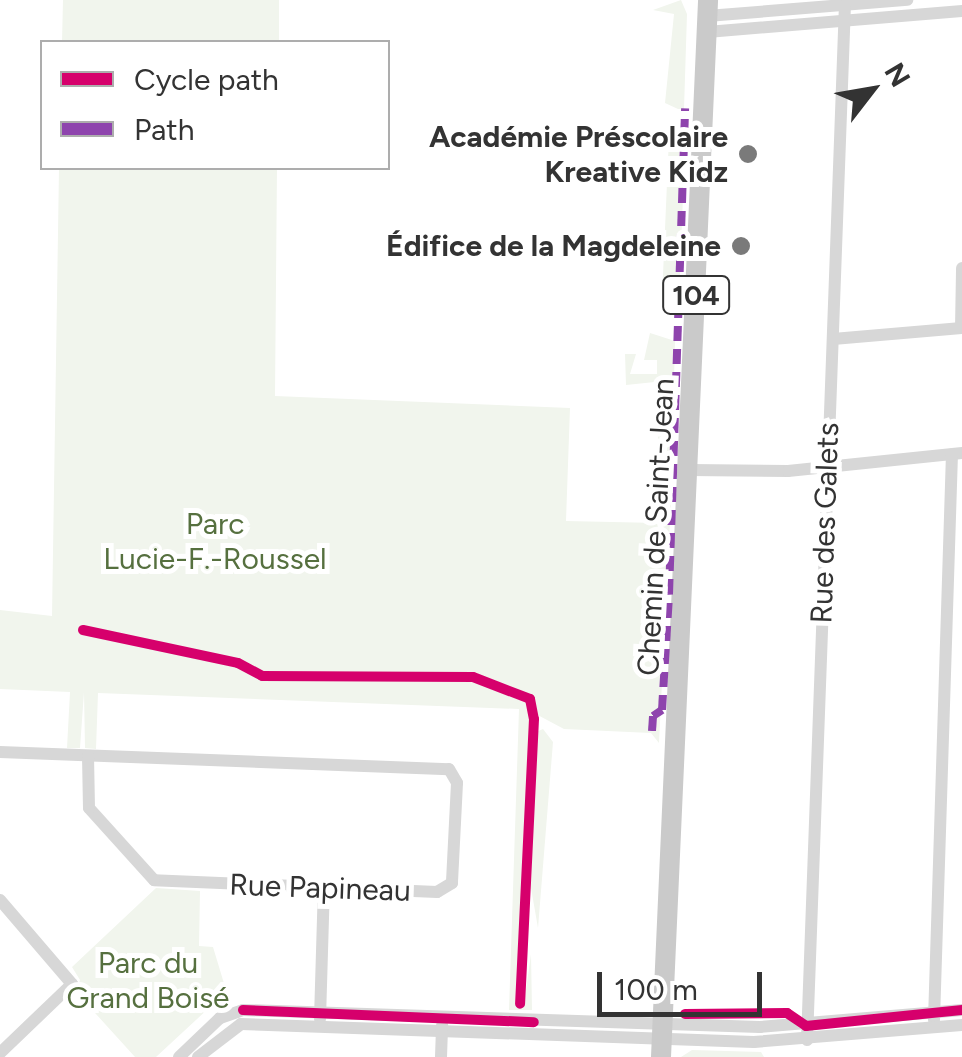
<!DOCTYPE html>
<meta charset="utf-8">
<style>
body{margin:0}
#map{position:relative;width:962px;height:1057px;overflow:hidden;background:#fff;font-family:Figtree,sans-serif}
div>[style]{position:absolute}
.green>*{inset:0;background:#f1f5ed}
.minor>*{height:12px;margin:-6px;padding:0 6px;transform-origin:6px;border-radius:6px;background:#d7d7d7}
.primary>*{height:20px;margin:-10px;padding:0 10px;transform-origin:10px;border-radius:10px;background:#cacaca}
.quiet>*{height:8px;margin-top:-4px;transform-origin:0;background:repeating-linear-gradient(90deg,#8e44ad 0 15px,transparent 0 23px)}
.cycleway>*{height:10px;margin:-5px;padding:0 5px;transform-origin:5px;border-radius:5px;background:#d6006c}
.dots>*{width:28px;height:28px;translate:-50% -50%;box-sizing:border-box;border:5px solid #fff;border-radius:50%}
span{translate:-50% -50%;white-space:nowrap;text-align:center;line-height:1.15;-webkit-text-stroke:10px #fff;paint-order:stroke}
.shield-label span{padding:2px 8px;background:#fff;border:2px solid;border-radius:8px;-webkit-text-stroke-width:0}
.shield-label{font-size:28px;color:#333;font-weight:700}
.poi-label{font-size:30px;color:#333;font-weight:700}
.right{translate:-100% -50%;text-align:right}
.street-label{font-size:30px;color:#333}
.park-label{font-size:30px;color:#56703f}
.legend{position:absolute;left:40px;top:40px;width:350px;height:130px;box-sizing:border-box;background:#fff;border:2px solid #adadad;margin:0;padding:12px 18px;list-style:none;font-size:30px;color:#333}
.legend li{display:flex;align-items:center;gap:20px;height:50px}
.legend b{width:50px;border:2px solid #adadad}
.north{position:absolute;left:822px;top:40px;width:100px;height:100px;-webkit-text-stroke:8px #fff;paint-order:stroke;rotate:59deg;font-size:28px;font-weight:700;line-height:40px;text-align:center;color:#333}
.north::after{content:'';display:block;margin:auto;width:35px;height:45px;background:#333;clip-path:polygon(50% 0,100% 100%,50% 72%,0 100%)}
.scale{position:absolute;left:597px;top:972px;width:165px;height:45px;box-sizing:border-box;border:5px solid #333;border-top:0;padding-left:12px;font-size:30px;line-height:35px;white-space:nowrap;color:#333;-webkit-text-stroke:8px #fff;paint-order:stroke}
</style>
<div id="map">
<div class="green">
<div style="clip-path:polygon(63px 0,279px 0,279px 42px,62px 42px)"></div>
<div style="clip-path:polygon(681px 0,687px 14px,684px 109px,678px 109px,665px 103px,674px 14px,653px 10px)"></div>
<div style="clip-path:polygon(676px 135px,685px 142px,679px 301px,668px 305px,662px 298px,669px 137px)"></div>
<div style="clip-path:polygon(59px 168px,277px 168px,275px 396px,570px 408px,566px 521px,658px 523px,660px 478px,672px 481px,659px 743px,651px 733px,564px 729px,532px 712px,516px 1004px,524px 1004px,531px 954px,532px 1010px,509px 1010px,519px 709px,98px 693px,96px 749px,85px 748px,84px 692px,80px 748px,67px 748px,70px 692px,0 689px,0 610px,52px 616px)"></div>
<div style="clip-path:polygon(650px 333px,675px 341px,674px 380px,626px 385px,625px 354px,636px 354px,630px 374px,657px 374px,657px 360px,644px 360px)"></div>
<div style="clip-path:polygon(655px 410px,674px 416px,670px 459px,660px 457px)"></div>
<div style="clip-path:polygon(543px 729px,553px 742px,538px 928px,531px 888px,536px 732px)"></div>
<div style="clip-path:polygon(156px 888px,200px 891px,199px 946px,213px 947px,229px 1000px,210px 1007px,156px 1057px,135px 1057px,76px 992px,80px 980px,72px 967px)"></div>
<div style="clip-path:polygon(692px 1050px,761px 1052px,764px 1057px,681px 1057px)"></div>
</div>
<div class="minor">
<div style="left:707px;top:16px;width:201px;rotate:-4.6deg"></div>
<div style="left:707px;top:32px;width:256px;rotate:-4.7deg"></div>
<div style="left:961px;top:328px;width:60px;rotate:-89deg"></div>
<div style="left:833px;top:339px;width:129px;rotate:-4.9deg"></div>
<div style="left:689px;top:470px;width:99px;rotate:0.6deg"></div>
<div style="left:788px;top:471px;width:175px;rotate:-5.9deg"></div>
<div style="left:0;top:752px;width:449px;rotate:2.2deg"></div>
<div style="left:449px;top:769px;width:16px;rotate:60deg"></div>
<div style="left:457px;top:783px;width:100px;rotate:92.9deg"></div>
<div style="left:452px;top:883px;width:17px;rotate:149deg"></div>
<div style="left:437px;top:892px;width:283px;rotate:-177.6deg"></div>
<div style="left:154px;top:880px;width:97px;rotate:-132.1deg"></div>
<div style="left:89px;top:808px;width:52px;rotate:-91.1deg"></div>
<div style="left:0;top:900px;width:111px;rotate:49.4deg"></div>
<div style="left:72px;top:984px;width:100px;rotate:136.2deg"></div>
<div style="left:320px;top:1019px;width:131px;rotate:-88.3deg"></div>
<div style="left:934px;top:1020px;width:566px;rotate:-88.18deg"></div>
<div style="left:807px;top:1040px;width:1035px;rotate:-87.9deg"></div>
<div style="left:179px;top:1057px;width:57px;rotate:-43.6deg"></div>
<div style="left:220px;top:1018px;width:24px;rotate:-19deg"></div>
<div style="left:243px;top:1010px;width:517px;rotate:1.88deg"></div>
<div style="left:760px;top:1027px;width:203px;rotate:-4.8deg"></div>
<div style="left:198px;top:1057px;width:54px;rotate:-37.5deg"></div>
<div style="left:241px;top:1024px;width:513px;rotate:2.01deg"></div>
<div style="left:754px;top:1042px;width:209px;rotate:-4.7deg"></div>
<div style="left:441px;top:1057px;width:32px;rotate:-88deg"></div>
</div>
<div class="primary">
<div style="left:661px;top:1057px;width:1058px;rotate:-87.45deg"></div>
</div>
<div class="quiet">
<div style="left:652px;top:731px;width:15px;rotate:-86deg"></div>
<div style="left:653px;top:716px;width:11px;rotate:-34deg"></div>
<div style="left:662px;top:710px;width:116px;rotate:-86.5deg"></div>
<div style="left:669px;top:594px;width:486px;rotate:-88.1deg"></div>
</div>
<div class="cycleway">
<div style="left:83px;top:630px;width:158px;rotate:12deg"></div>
<div style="left:238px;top:663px;width:27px;rotate:28deg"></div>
<div style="left:262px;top:676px;width:211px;rotate:0.3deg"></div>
<div style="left:473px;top:677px;width:61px;rotate:21.1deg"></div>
<div style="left:530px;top:699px;width:20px;rotate:79deg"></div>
<div style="left:534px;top:719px;width:285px;rotate:92.8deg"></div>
<div style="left:243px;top:1010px;width:291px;rotate:2.4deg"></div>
<div style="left:685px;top:1014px;width:102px;rotate:-0.6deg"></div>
<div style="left:787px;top:1013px;width:23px;rotate:34deg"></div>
<div style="left:806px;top:1026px;width:157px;rotate:-5.9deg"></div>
</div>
<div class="dots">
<div style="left:748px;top:154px;background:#7a7a7a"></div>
<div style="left:741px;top:246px;background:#7a7a7a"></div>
</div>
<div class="shield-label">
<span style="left:696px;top:295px">104</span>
</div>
<div class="poi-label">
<span class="right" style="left:728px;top:154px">Académie Préscolaire<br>Kreative Kidz</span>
<span class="right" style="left:721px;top:246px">Édifice de la Magdeleine</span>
</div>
<div class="street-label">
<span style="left:825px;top:523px;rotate:-88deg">Rue des Galets</span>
<span style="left:656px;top:527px;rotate:-87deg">Chemin de Saint-Jean</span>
<span style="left:320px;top:888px;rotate:2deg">Rue Papineau</span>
</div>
<div class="park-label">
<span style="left:215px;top:541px">Parc<br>Lucie-F.-Roussel</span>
<span style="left:148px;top:980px">Parc du<br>Grand Boisé</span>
</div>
<ul class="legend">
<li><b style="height:12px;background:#d6006c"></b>Cycle path</li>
<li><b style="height:12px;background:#8e44ad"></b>Path</li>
</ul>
<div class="north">N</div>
<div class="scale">100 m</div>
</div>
